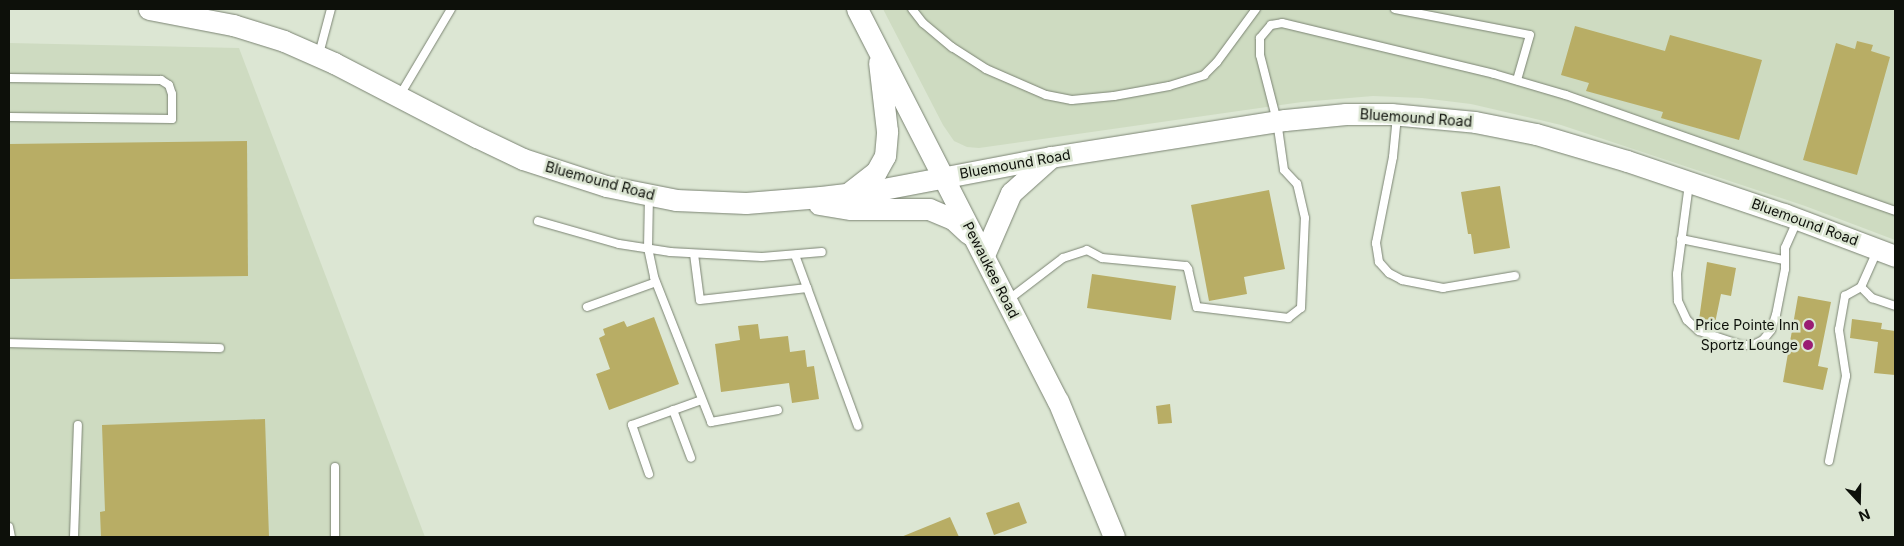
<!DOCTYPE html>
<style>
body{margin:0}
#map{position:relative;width:1904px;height:546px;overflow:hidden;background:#dce6d3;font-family:Inter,sans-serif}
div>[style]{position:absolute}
.built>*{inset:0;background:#cedbc1}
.building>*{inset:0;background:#b8ad65}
.roads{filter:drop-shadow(0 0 1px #7b8473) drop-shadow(0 0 1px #7b8473)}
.service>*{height:8px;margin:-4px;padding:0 4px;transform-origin:4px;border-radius:4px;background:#fff}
.secondary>*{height:21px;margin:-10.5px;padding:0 10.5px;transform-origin:10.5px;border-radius:10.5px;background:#fff}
.dots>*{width:14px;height:14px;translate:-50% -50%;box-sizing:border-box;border:2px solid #dce6d3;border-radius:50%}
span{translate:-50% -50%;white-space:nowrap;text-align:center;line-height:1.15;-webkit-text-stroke:5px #dce6d3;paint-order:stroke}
.street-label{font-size:14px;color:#0d100a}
.poi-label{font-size:14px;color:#0d100a}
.right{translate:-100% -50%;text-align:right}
.frame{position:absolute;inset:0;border:10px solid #0d100a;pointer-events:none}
.north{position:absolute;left:1834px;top:476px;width:50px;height:50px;-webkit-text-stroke:4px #dce6d3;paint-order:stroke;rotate:159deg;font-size:14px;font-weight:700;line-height:20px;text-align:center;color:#0d100a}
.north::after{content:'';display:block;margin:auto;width:18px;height:22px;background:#0d100a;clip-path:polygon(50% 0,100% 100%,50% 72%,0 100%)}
</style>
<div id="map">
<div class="built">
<div style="clip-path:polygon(883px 9px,1895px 9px,1895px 240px,1805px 206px,1561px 125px,1471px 104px,1422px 98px,1373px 96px,1302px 102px,979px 148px,967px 147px,954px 141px,943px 125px)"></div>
<div style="clip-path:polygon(9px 43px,239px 48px,425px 537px,9px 537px)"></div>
</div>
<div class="building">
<div style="clip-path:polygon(1575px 26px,1665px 51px,1670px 35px,1762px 60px,1739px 140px,1661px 118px,1663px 112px,1586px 91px,1589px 83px,1561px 75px)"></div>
<div style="clip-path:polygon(1857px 41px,1873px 45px,1871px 51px,1890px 57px,1857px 175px,1803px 160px,1836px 43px,1855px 49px)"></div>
<div style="clip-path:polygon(247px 141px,248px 276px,9px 279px,9px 144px)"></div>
<div style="clip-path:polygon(1500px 186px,1510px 248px,1474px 254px,1471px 234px,1468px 234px,1461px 192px)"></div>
<div style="clip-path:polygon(1269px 190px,1285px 269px,1244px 277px,1247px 294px,1209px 301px,1191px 205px)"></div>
<div style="clip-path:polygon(1707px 262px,1736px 268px,1731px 296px,1721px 294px,1715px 323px,1699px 320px)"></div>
<div style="clip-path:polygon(1092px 274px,1176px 286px,1171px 320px,1087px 308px)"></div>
<div style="clip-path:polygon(1798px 296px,1831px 302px,1818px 366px,1828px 368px,1823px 390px,1783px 382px)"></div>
<div style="clip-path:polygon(654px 317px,679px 384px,609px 410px,596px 374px,610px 369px,599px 338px,605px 335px,603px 329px,624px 321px,627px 327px)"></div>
<div style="clip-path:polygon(1852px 319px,1882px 323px,1881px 329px,1895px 331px,1895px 375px,1874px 373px,1878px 342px,1850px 338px)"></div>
<div style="clip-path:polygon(758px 324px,760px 339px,788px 336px,790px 352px,805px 350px,807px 367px,814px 366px,819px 399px,792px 403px,789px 383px,721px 392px,715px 344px,740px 340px,738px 326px)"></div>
<div style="clip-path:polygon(1170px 404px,1172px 423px,1158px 424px,1156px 406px)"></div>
<div style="clip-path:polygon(265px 419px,269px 537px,101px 537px,100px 512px,105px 511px,102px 425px)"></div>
<div style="clip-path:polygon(1019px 502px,1027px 523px,994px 535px,986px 513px)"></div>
<div style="clip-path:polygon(950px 517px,959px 537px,901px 537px)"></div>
</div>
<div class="roads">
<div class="service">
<div style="left:912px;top:9px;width:18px;rotate:52deg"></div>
<div style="left:923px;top:23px;width:38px;rotate:40deg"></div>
<div style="left:952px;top:47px;width:40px;rotate:32.9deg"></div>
<div style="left:986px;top:69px;width:65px;rotate:23.4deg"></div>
<div style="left:1046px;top:95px;width:26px;rotate:11deg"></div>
<div style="left:1072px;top:100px;width:42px;rotate:-5.4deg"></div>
<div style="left:1114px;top:96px;width:56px;rotate:-10.3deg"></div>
<div style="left:1169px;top:86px;width:37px;rotate:-17deg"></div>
<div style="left:1204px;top:75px;width:18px;rotate:-45deg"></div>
<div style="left:1217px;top:62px;width:66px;rotate:-53.7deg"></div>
<div style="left:1395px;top:9px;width:137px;rotate:10.9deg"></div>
<div style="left:1530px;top:35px;width:47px;rotate:106.1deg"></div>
<div style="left:319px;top:54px;width:47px;rotate:-75.1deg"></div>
<div style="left:9px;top:78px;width:152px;rotate:0.8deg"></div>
<div style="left:161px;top:80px;width:9px;rotate:32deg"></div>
<div style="left:169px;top:85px;width:9px;rotate:72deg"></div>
<div style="left:172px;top:94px;width:25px;rotate:90deg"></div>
<div style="left:172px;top:119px;width:163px;rotate:-179.3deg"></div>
<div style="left:400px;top:95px;width:100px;rotate:-59.3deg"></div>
<div style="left:1397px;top:116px;width:41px;rotate:95.6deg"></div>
<div style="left:1393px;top:157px;width:88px;rotate:101.2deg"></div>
<div style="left:1376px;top:243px;width:19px;rotate:81deg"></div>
<div style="left:1379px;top:262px;width:15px;rotate:48deg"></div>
<div style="left:1389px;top:273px;width:15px;rotate:28deg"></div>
<div style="left:1402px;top:280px;width:42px;rotate:11deg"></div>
<div style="left:1443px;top:288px;width:73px;rotate:-9.5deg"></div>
<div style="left:1689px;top:184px;width:91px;rotate:97.6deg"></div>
<div style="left:1677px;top:274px;width:27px;rotate:88deg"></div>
<div style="left:1678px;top:301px;width:21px;rotate:65deg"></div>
<div style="left:1687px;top:320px;width:16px;rotate:43deg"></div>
<div style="left:1699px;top:331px;width:44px;rotate:18.4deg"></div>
<div style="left:1741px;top:345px;width:12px"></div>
<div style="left:1753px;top:345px;width:11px;rotate:-27deg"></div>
<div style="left:1763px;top:340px;width:13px;rotate:-51deg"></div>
<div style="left:1771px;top:330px;width:16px;rotate:-72deg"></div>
<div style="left:1776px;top:315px;width:47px;rotate:-78.9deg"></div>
<div style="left:1785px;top:269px;width:21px;rotate:-90deg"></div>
<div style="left:1785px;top:248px;width:30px;rotate:-66deg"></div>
<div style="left:649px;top:196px;width:52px;rotate:91.1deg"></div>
<div style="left:648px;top:248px;width:30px;rotate:78deg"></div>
<div style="left:654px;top:277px;width:156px;rotate:68.5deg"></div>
<div style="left:711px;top:422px;width:68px;rotate:-10.2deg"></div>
<div style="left:538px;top:221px;width:84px;rotate:15.9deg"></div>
<div style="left:619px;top:244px;width:52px;rotate:8.9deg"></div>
<div style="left:670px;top:252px;width:92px;rotate:3.1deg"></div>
<div style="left:762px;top:257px;width:60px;rotate:-4.8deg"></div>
<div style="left:1681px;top:239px;width:104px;rotate:11.6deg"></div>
<div style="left:694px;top:254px;width:46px;rotate:82.6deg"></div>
<div style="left:700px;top:300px;width:108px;rotate:-6.4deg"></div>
<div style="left:795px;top:255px;width:182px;rotate:69.8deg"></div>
<div style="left:1861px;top:287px;width:16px;rotate:45deg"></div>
<div style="left:1872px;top:298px;width:24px;rotate:19deg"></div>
<div style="left:1008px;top:300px;width:69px;rotate:-37.4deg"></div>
<div style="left:1063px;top:258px;width:25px;rotate:-18deg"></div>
<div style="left:1087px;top:250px;width:17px;rotate:28deg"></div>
<div style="left:1102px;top:258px;width:84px;rotate:5.4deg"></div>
<div style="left:1186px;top:266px;width:4px;rotate:56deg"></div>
<div style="left:1188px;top:269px;width:39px;rotate:77deg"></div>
<div style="left:1197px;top:307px;width:92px;rotate:6.9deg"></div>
<div style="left:1288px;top:318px;width:16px;rotate:-38deg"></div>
<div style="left:1301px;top:308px;width:90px;rotate:-87.5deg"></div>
<div style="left:1305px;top:218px;width:35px;rotate:-103deg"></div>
<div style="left:1297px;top:184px;width:19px;rotate:-133deg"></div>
<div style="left:1284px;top:170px;width:49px;rotate:-98.1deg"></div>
<div style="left:1277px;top:121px;width:68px;rotate:-104.4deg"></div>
<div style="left:1260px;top:55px;width:17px;rotate:-90deg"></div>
<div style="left:1260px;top:38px;width:17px;rotate:-50deg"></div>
<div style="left:1271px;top:25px;width:11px;rotate:-10deg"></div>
<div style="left:1282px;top:23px;width:218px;rotate:13.5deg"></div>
<div style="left:1494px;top:74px;width:75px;rotate:16.3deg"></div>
<div style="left:1566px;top:95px;width:349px;rotate:19.4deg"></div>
<div style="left:587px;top:307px;width:73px;rotate:-19.9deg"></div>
<div style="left:9px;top:343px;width:211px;rotate:1.4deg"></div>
<div style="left:673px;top:410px;width:51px;rotate:69.4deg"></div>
<div style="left:1829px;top:461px;width:87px;rotate:-78.7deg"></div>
<div style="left:1846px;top:376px;width:47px;rotate:-98.7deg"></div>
<div style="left:1839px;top:330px;width:35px;rotate:-80deg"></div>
<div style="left:1845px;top:296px;width:18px;rotate:-29deg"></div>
<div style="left:1861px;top:287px;width:39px;rotate:-66deg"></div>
<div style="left:649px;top:474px;width:52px;rotate:-109.1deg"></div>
<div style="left:632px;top:425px;width:74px;rotate:-19.7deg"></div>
<div style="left:9px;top:527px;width:10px;rotate:79deg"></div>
<div style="left:74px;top:537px;width:112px;rotate:-88deg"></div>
<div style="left:335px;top:537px;width:70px;rotate:-90deg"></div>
</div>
<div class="secondary">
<div style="left:149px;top:9px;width:86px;rotate:10.8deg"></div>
<div style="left:233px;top:25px;width:53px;rotate:17.4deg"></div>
<div style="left:284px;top:41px;width:55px;rotate:23.7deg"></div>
<div style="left:334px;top:63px;width:161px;rotate:27.4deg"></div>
<div style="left:477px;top:137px;width:51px;rotate:25.6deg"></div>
<div style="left:523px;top:159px;width:87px;rotate:18deg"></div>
<div style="left:606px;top:186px;width:71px;rotate:11.3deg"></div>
<div style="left:676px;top:200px;width:70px;rotate:2.5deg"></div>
<div style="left:746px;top:203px;width:75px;rotate:-4.6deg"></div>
<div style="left:821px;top:197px;width:57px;rotate:-7deg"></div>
<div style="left:878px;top:190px;width:176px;rotate:-10.8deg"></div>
<div style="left:1051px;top:157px;width:237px;rotate:-9deg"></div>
<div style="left:1285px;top:120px;width:61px;rotate:-5.6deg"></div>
<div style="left:1346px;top:114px;width:45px"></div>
<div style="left:1391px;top:114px;width:84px;rotate:5.4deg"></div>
<div style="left:1475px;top:122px;width:62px;rotate:11.1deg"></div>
<div style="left:1536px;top:134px;width:95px;rotate:16.5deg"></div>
<div style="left:1627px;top:161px;width:166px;rotate:18.7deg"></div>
<div style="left:1784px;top:214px;width:119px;rotate:20.7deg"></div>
<div style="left:857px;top:9px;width:441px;rotate:62.9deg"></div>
<div style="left:1058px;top:401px;width:147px;rotate:67.6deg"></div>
<div style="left:850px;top:192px;width:33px;rotate:-38deg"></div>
<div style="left:876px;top:172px;width:18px;rotate:-61deg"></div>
<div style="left:885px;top:156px;width:25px;rotate:-85deg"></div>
<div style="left:887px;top:131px;width:69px;rotate:-96.6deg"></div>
<div style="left:819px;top:204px;width:32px;rotate:9deg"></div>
<div style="left:851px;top:209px;width:78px"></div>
<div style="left:929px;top:209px;width:26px;rotate:23deg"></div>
<div style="left:953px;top:219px;width:21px;rotate:43deg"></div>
<div style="left:984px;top:255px;width:68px;rotate:-66.5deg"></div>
<div style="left:1011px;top:193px;width:54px;rotate:-42deg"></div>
</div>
</div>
<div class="dots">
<div style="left:1809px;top:325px;background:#9a1d73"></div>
<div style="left:1808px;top:345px;background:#9a1d73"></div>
</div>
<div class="street-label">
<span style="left:1416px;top:118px;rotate:4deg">Bluemound Road</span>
<span style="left:1015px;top:164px;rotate:-10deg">Bluemound Road</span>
<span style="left:600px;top:181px;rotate:15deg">Bluemound Road</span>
<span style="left:1805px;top:222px;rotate:20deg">Bluemound Road</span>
<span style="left:991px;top:270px;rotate:63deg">Pewaukee Road</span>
</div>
<div class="poi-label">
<span class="right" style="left:1799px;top:325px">Price Pointe Inn</span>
<span class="right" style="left:1798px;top:345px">Sportz Lounge</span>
</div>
<div class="frame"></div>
<div class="north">N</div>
</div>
